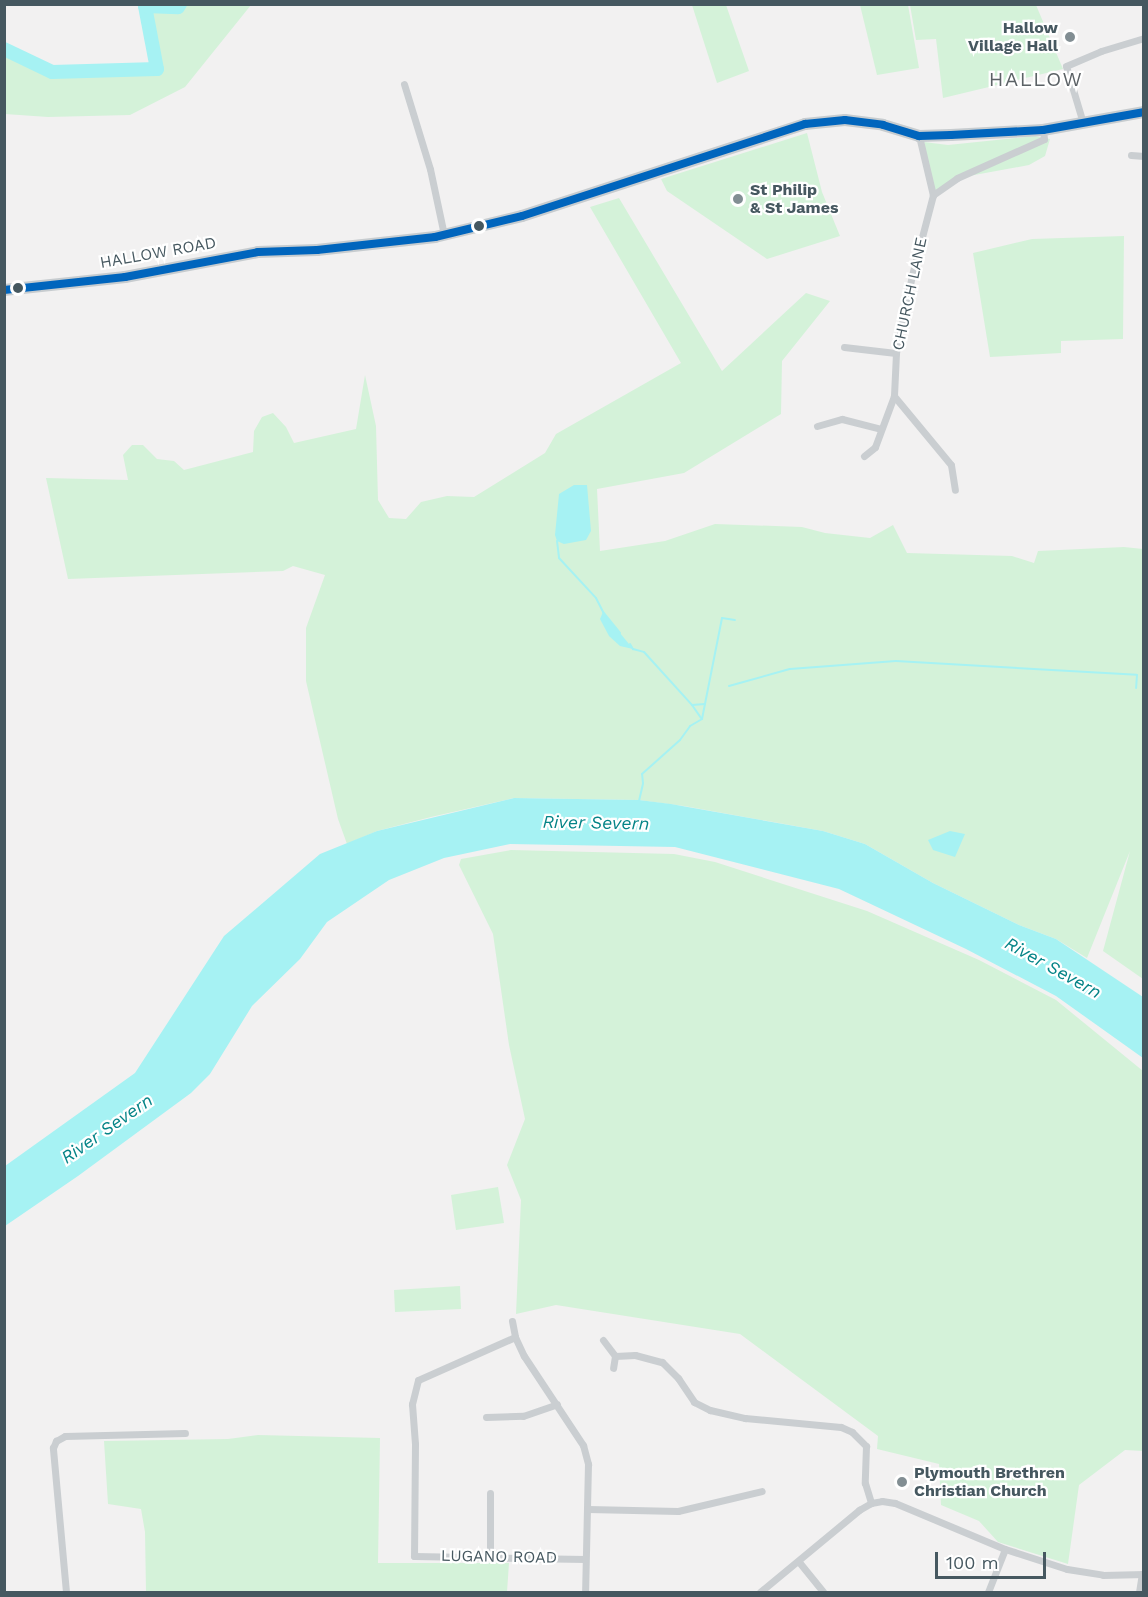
<!DOCTYPE html>
<style>
body{margin:0}
#map{position:relative;width:1148px;height:1597px;overflow:hidden;background:#f2f1f1;font-family:"Work Sans",sans-serif}
div>[style]{position:absolute}
.green>*{inset:0;background:#d4f2d9}
.water>*{inset:0;background:#a6f2f3}
.stream>*{height:2px;margin:-1px;padding:0 1px;transform-origin:1px;border-radius:1px;background:#a6f2f3}
.river>*{height:14px;margin:-7px;padding:0 7px;transform-origin:7px;border-radius:7px;background:#a6f2f3}
.minor>*{height:7px;margin:-3.5px;padding:0 3.5px;transform-origin:3.5px;border-radius:3.5px;background:#caced1}
.primary>*{height:12px;margin:-6px;padding:0 6px;transform-origin:6px;border-radius:6px;background:#c7cccf}
.bus-1>*{height:8px;margin:-4px;padding:0 4px;transform-origin:4px;border-radius:4px;background:#0065bd}
.dots>*{width:16px;height:16px;translate:-50% -50%;box-sizing:border-box;border:3px solid #fff;border-radius:50%}
span{translate:-50% -50%;white-space:nowrap;text-align:center;line-height:1.15;-webkit-text-stroke:4.5px #fff;paint-order:stroke}
.poi-label{font-size:16px;color:#465860;font-weight:700}
.right{translate:-100% -50%;text-align:right}
.left{translate:0 -50%;text-align:left}
.street-label{font-size:16px;color:#465860}
.water-label{font-size:18px;color:#058487;font-style:italic}
.quarter-label{font-size:20px;color:#5c6266;letter-spacing:1.5px}
.frame{position:absolute;inset:0;border:6px solid #465860;pointer-events:none}
.scale{position:absolute;left:935px;top:1552px;width:111px;height:27px;box-sizing:border-box;border:3px solid #465860;border-top:0;padding-left:8px;font-size:18px;line-height:21px;white-space:nowrap;color:#465860;-webkit-text-stroke:4px #fff;paint-order:stroke}
</style>
<div id="map">
<div class="green">
<div style="clip-path:polygon(180px 5px,251px 5px,185px 87px,130px 115px,48px 117px,5px 114px,5px 49px,52px 72px,157px 69px,141px 5px,178px 7px)"></div>
<div style="clip-path:polygon(692px 5px,726px 5px,749px 71px,717px 83px)"></div>
<div style="clip-path:polygon(860px 5px,908px 5px,919px 68px,877px 75px)"></div>
<div style="clip-path:polygon(910px 5px,1036px 5px,1063px 69px,943px 98px,936px 39px,916px 40px)"></div>
<div style="clip-path:polygon(807px 133px,822px 192px,840px 236px,767px 259px,667px 191px,661px 179px)"></div>
<div style="clip-path:polygon(1035px 136px,1050px 139px,1045px 156px,1029px 165px,958px 178px,933px 195px,924px 142px,948px 145px)"></div>
<div style="clip-path:polygon(619px 198px,722px 371px,806px 293px,830px 301px,782px 361px,781px 414px,684px 473px,597px 489px,600px 551px,665px 541px,715px 524px,802px 527px,825px 533px,870px 538px,893px 525px,907px 553px,1012px 556px,1034px 563px,1038px 551px,1124px 547px,1143px 549px,1143px 979px,1103px 951px,1130px 851px,1087px 958px,1056px 939px,1019px 925px,933px 883px,865px 844px,823px 831px,684px 806px,639px 800px,514px 798px,431px 817px,377px 831px,347px 844px,338px 819px,306px 681px,306px 628px,325px 575px,293px 566px,283px 571px,68px 579px,46px 478px,128px 480px,123px 455px,132px 445px,143px 445px,157px 459px,174px 461px,184px 470px,253px 452px,254px 431px,262px 417px,273px 413px,286px 427px,294px 443px,356px 429px,365px 375px,376px 426px,378px 500px,389px 518px,406px 519px,421px 502px,447px 496px,474px 497px,545px 453px,556px 434px,681px 363px,590px 207px)"></div>
<div style="clip-path:polygon(1124px 236px,1123px 339px,1061px 341px,1061px 353px,990px 357px,973px 253px,1032px 239px)"></div>
<div style="clip-path:polygon(511px 850px,674px 854px,715px 862px,867px 911px,979px 960px,1056px 1000px,1143px 1071px,1143px 1451px,1125px 1450px,1079px 1485px,1068px 1564px,998px 1542px,979px 1521px,941px 1505px,939px 1464px,877px 1449px,878px 1436px,740px 1334px,556px 1305px,516px 1314px,521px 1200px,507px 1165px,525px 1119px,509px 1045px,493px 934px,459px 865px,461px 859px)"></div>
<div style="clip-path:polygon(498px 1187px,504px 1223px,456px 1230px,451px 1195px)"></div>
<div style="clip-path:polygon(460px 1286px,461px 1309px,395px 1312px,394px 1290px)"></div>
<div style="clip-path:polygon(258px 1435px,380px 1438px,378px 1563px,509px 1563px,507px 1592px,146px 1592px,145px 1532px,141px 1509px,108px 1504px,104px 1441px,228px 1439px)"></div>
</div>
<div class="water">
<div style="clip-path:polygon(574px 485px,587px 485px,591px 531px,586px 540px,564px 544px,557px 541px,555px 535px,559px 494px)"></div>
<div style="clip-path:polygon(603px 612px,633px 649px,620px 646px,609px 636px,600px 619px)"></div>
<div style="clip-path:polygon(514px 798px,639px 800px,671px 804px,823px 831px,865px 844px,933px 883px,1019px 925px,1056px 939px,1143px 997px,1143px 1058px,1056px 996px,966px 949px,839px 889px,675px 847px,510px 844px,444px 858px,389px 880px,327px 922px,300px 959px,252px 1006px,210px 1074px,191px 1093px,78px 1176px,5px 1226px,5px 1166px,135px 1073px,224px 936px,320px 854px,377px 831px)"></div>
<div style="clip-path:polygon(950px 831px,965px 834px,955px 857px,933px 850px,928px 840px)"></div>
</div>
<div class="stream">
<div style="left:557px;top:541px;width:17px;rotate:83deg"></div>
<div style="left:559px;top:558px;width:54px;rotate:47.2deg"></div>
<div style="left:596px;top:598px;width:16px;rotate:63deg"></div>
<div style="left:603px;top:612px;width:27px;rotate:51deg"></div>
<div style="left:630px;top:644px;width:6px;rotate:59deg"></div>
<div style="left:633px;top:649px;width:11px;rotate:15deg"></div>
<div style="left:644px;top:652px;width:72px;rotate:47.8deg"></div>
<div style="left:692px;top:705px;width:13px;rotate:-4deg"></div>
<div style="left:729px;top:686px;width:63px;rotate:-15.6deg"></div>
<div style="left:790px;top:669px;width:106px;rotate:-4.3deg"></div>
<div style="left:896px;top:661px;width:241px;rotate:3.3deg"></div>
<div style="left:1137px;top:675px;width:13px;rotate:94deg"></div>
<div style="left:692px;top:705px;width:16px;rotate:55deg"></div>
<div style="left:639px;top:801px;width:18px;rotate:-77deg"></div>
<div style="left:643px;top:783px;width:9px;rotate:-96deg"></div>
<div style="left:642px;top:774px;width:51px;rotate:-41.8deg"></div>
<div style="left:680px;top:740px;width:17px;rotate:-54deg"></div>
<div style="left:690px;top:726px;width:14px;rotate:-30deg"></div>
<div style="left:702px;top:719px;width:103px;rotate:-78.8deg"></div>
<div style="left:722px;top:618px;width:13px;rotate:9deg"></div>
</div>
<div class="river">
<div style="left:4px;top:49px;width:53px;rotate:25.6deg"></div>
<div style="left:52px;top:72px;width:105px;rotate:-1.6deg"></div>
<div style="left:157px;top:69px;width:64px;rotate:-100.8deg"></div>
<div style="left:145px;top:6px;width:33px;rotate:2deg"></div>
<div style="left:178px;top:7px;width:4px;rotate:-56deg"></div>
</div>
<div class="minor">
<div style="left:404px;top:84px;width:89px;rotate:73deg"></div>
<div style="left:430px;top:169px;width:67px;rotate:78deg"></div>
<div style="left:1083px;top:123px;width:59px;rotate:-106.6deg"></div>
<div style="left:1066px;top:66px;width:38px;rotate:-23deg"></div>
<div style="left:1101px;top:51px;width:45px;rotate:-16.8deg"></div>
<div style="left:919px;top:136px;width:61px;rotate:76.7deg"></div>
<div style="left:933px;top:195px;width:83px;rotate:104.7deg"></div>
<div style="left:912px;top:275px;width:80px;rotate:101.6deg"></div>
<div style="left:896px;top:353px;width:43px;rotate:92.7deg"></div>
<div style="left:894px;top:396px;width:89px;rotate:50.4deg"></div>
<div style="left:951px;top:465px;width:25px;rotate:81deg"></div>
<div style="left:1131px;top:155px;width:13px;rotate:4deg"></div>
<div style="left:933px;top:195px;width:29px;rotate:-35deg"></div>
<div style="left:957px;top:178px;width:95px;rotate:-24.1deg"></div>
<div style="left:1044px;top:139px;width:9px;rotate:-96deg"></div>
<div style="left:844px;top:347px;width:52px;rotate:6.6deg"></div>
<div style="left:817px;top:426px;width:26px;rotate:-16deg"></div>
<div style="left:842px;top:419px;width:40px;rotate:14.4deg"></div>
<div style="left:864px;top:456px;width:14px;rotate:-39deg"></div>
<div style="left:875px;top:447px;width:54px;rotate:-69.6deg"></div>
<div style="left:512px;top:1321px;width:16px;rotate:79deg"></div>
<div style="left:515px;top:1337px;width:21px;rotate:65deg"></div>
<div style="left:524px;top:1356px;width:107px;rotate:56.5deg"></div>
<div style="left:583px;top:1445px;width:20px;rotate:75deg"></div>
<div style="left:588px;top:1464px;width:128px;rotate:91.3deg"></div>
<div style="left:515px;top:1337px;width:106px;rotate:156.1deg"></div>
<div style="left:418px;top:1380px;width:25px;rotate:104deg"></div>
<div style="left:412px;top:1404px;width:40px;rotate:85.7deg"></div>
<div style="left:415px;top:1444px;width:112px;rotate:90.5deg"></div>
<div style="left:414px;top:1556px;width:171px;rotate:1deg"></div>
<div style="left:603px;top:1340px;width:20px;rotate:53deg"></div>
<div style="left:615px;top:1356px;width:12px;rotate:99deg"></div>
<div style="left:615px;top:1356px;width:20px;rotate:-3deg"></div>
<div style="left:635px;top:1355px;width:28px;rotate:15deg"></div>
<div style="left:662px;top:1362px;width:23px;rotate:45deg"></div>
<div style="left:678px;top:1378px;width:29px;rotate:56deg"></div>
<div style="left:694px;top:1402px;width:18px;rotate:27deg"></div>
<div style="left:710px;top:1410px;width:36px;rotate:13deg"></div>
<div style="left:745px;top:1418px;width:96px;rotate:5.4deg"></div>
<div style="left:841px;top:1427px;width:12px;rotate:24deg"></div>
<div style="left:852px;top:1432px;width:20px;rotate:45deg"></div>
<div style="left:866px;top:1446px;width:37px;rotate:92deg"></div>
<div style="left:865px;top:1483px;width:21px;rotate:73deg"></div>
<div style="left:486px;top:1417px;width:37px;rotate:-2deg"></div>
<div style="left:523px;top:1416px;width:36px;rotate:-19deg"></div>
<div style="left:588px;top:1509px;width:90px;rotate:1.3deg"></div>
<div style="left:678px;top:1511px;width:86px;rotate:-13.4deg"></div>
<div style="left:490px;top:1557px;width:64px;rotate:-90deg"></div>
<div style="left:799px;top:1562px;width:38px;rotate:51deg"></div>
<div style="left:66px;top:1592px;width:145px;rotate:-95.2deg"></div>
<div style="left:53px;top:1448px;width:8px;rotate:-67deg"></div>
<div style="left:56px;top:1441px;width:10px;rotate:-29deg"></div>
<div style="left:65px;top:1436px;width:120px;rotate:-1.4deg"></div>
<div style="left:760px;top:1592px;width:129px;rotate:-39.6deg"></div>
<div style="left:859px;top:1510px;width:14px;rotate:-30deg"></div>
<div style="left:871px;top:1503px;width:11px;rotate:-10deg"></div>
<div style="left:882px;top:1501px;width:13px;rotate:9deg"></div>
<div style="left:895px;top:1503px;width:119px;rotate:22.7deg"></div>
<div style="left:1005px;top:1549px;width:65px;rotate:17.9deg"></div>
<div style="left:1067px;top:1569px;width:36px;rotate:9deg"></div>
<div style="left:1103px;top:1575px;width:41px;rotate:-1.4deg"></div>
<div style="left:988px;top:1592px;width:46px;rotate:-68.4deg"></div>
<div style="left:1139px;top:1592px;width:18px;rotate:-81deg"></div>
</div>
<div class="primary">
<div style="left:4px;top:290px;width:122px;rotate:-6.1deg"></div>
<div style="left:125px;top:277px;width:135px;rotate:-10.6deg"></div>
<div style="left:258px;top:252px;width:59px;rotate:-1.9deg"></div>
<div style="left:317px;top:250px;width:119px;rotate:-6.3deg"></div>
<div style="left:435px;top:237px;width:89px;rotate:-13.6deg"></div>
<div style="left:522px;top:216px;width:298px;rotate:-18deg"></div>
<div style="left:805px;top:124px;width:40px;rotate:-5.7deg"></div>
<div style="left:845px;top:120px;width:38px;rotate:7deg"></div>
<div style="left:883px;top:125px;width:38px;rotate:17deg"></div>
<div style="left:919px;top:136px;width:32px;rotate:-2deg"></div>
<div style="left:951px;top:135px;width:92px;rotate:-3.1deg"></div>
<div style="left:1043px;top:130px;width:103px;rotate:-10.1deg"></div>
</div>
<div class="bus-1">
<div style="left:4px;top:290px;width:122px;rotate:-6.1deg"></div>
<div style="left:125px;top:277px;width:135px;rotate:-10.6deg"></div>
<div style="left:258px;top:252px;width:59px;rotate:-1.9deg"></div>
<div style="left:317px;top:250px;width:119px;rotate:-6.3deg"></div>
<div style="left:435px;top:237px;width:89px;rotate:-13.6deg"></div>
<div style="left:522px;top:216px;width:298px;rotate:-18deg"></div>
<div style="left:805px;top:124px;width:40px;rotate:-5.7deg"></div>
<div style="left:845px;top:120px;width:38px;rotate:7deg"></div>
<div style="left:883px;top:125px;width:38px;rotate:17deg"></div>
<div style="left:919px;top:136px;width:32px;rotate:-2deg"></div>
<div style="left:951px;top:135px;width:92px;rotate:-3.1deg"></div>
<div style="left:1043px;top:130px;width:103px;rotate:-10.1deg"></div>
</div>
<div class="dots">
<div style="left:1070px;top:37px;background:#828e93"></div>
<div style="left:738px;top:199px;background:#828e93"></div>
<div style="left:479px;top:226px;background:#465860"></div>
<div style="left:18px;top:288px;background:#465860"></div>
<div style="left:902px;top:1482px;background:#828e93"></div>
</div>
<div class="poi-label">
<span class="right" style="left:1058px;top:37px">Hallow<br>Village Hall</span>
<span class="left" style="left:750px;top:199px">St Philip<br>&amp; St James</span>
<span class="left" style="left:914px;top:1482px">Plymouth Brethren<br>Christian Church</span>
</div>
<div class="street-label">
<span style="left:158px;top:253px;rotate:-10deg">HALLOW ROAD</span>
<span style="left:910px;top:294px;rotate:-78deg">CHURCH LANE</span>
<span style="left:499px;top:1557px;rotate:1deg">LUGANO ROAD</span>
</div>
<div class="water-label">
<span style="left:596px;top:823px;rotate:1deg">River Severn</span>
<span style="left:1053px;top:968px;rotate:29deg">River Severn</span>
<span style="left:107px;top:1129px;rotate:-35deg">River Severn</span>
</div>
<div class="quarter-label">
<span style="left:1036px;top:79px">HALLOW</span>
</div>
<div class="frame"></div>
<div class="scale">100 m</div>
</div>
